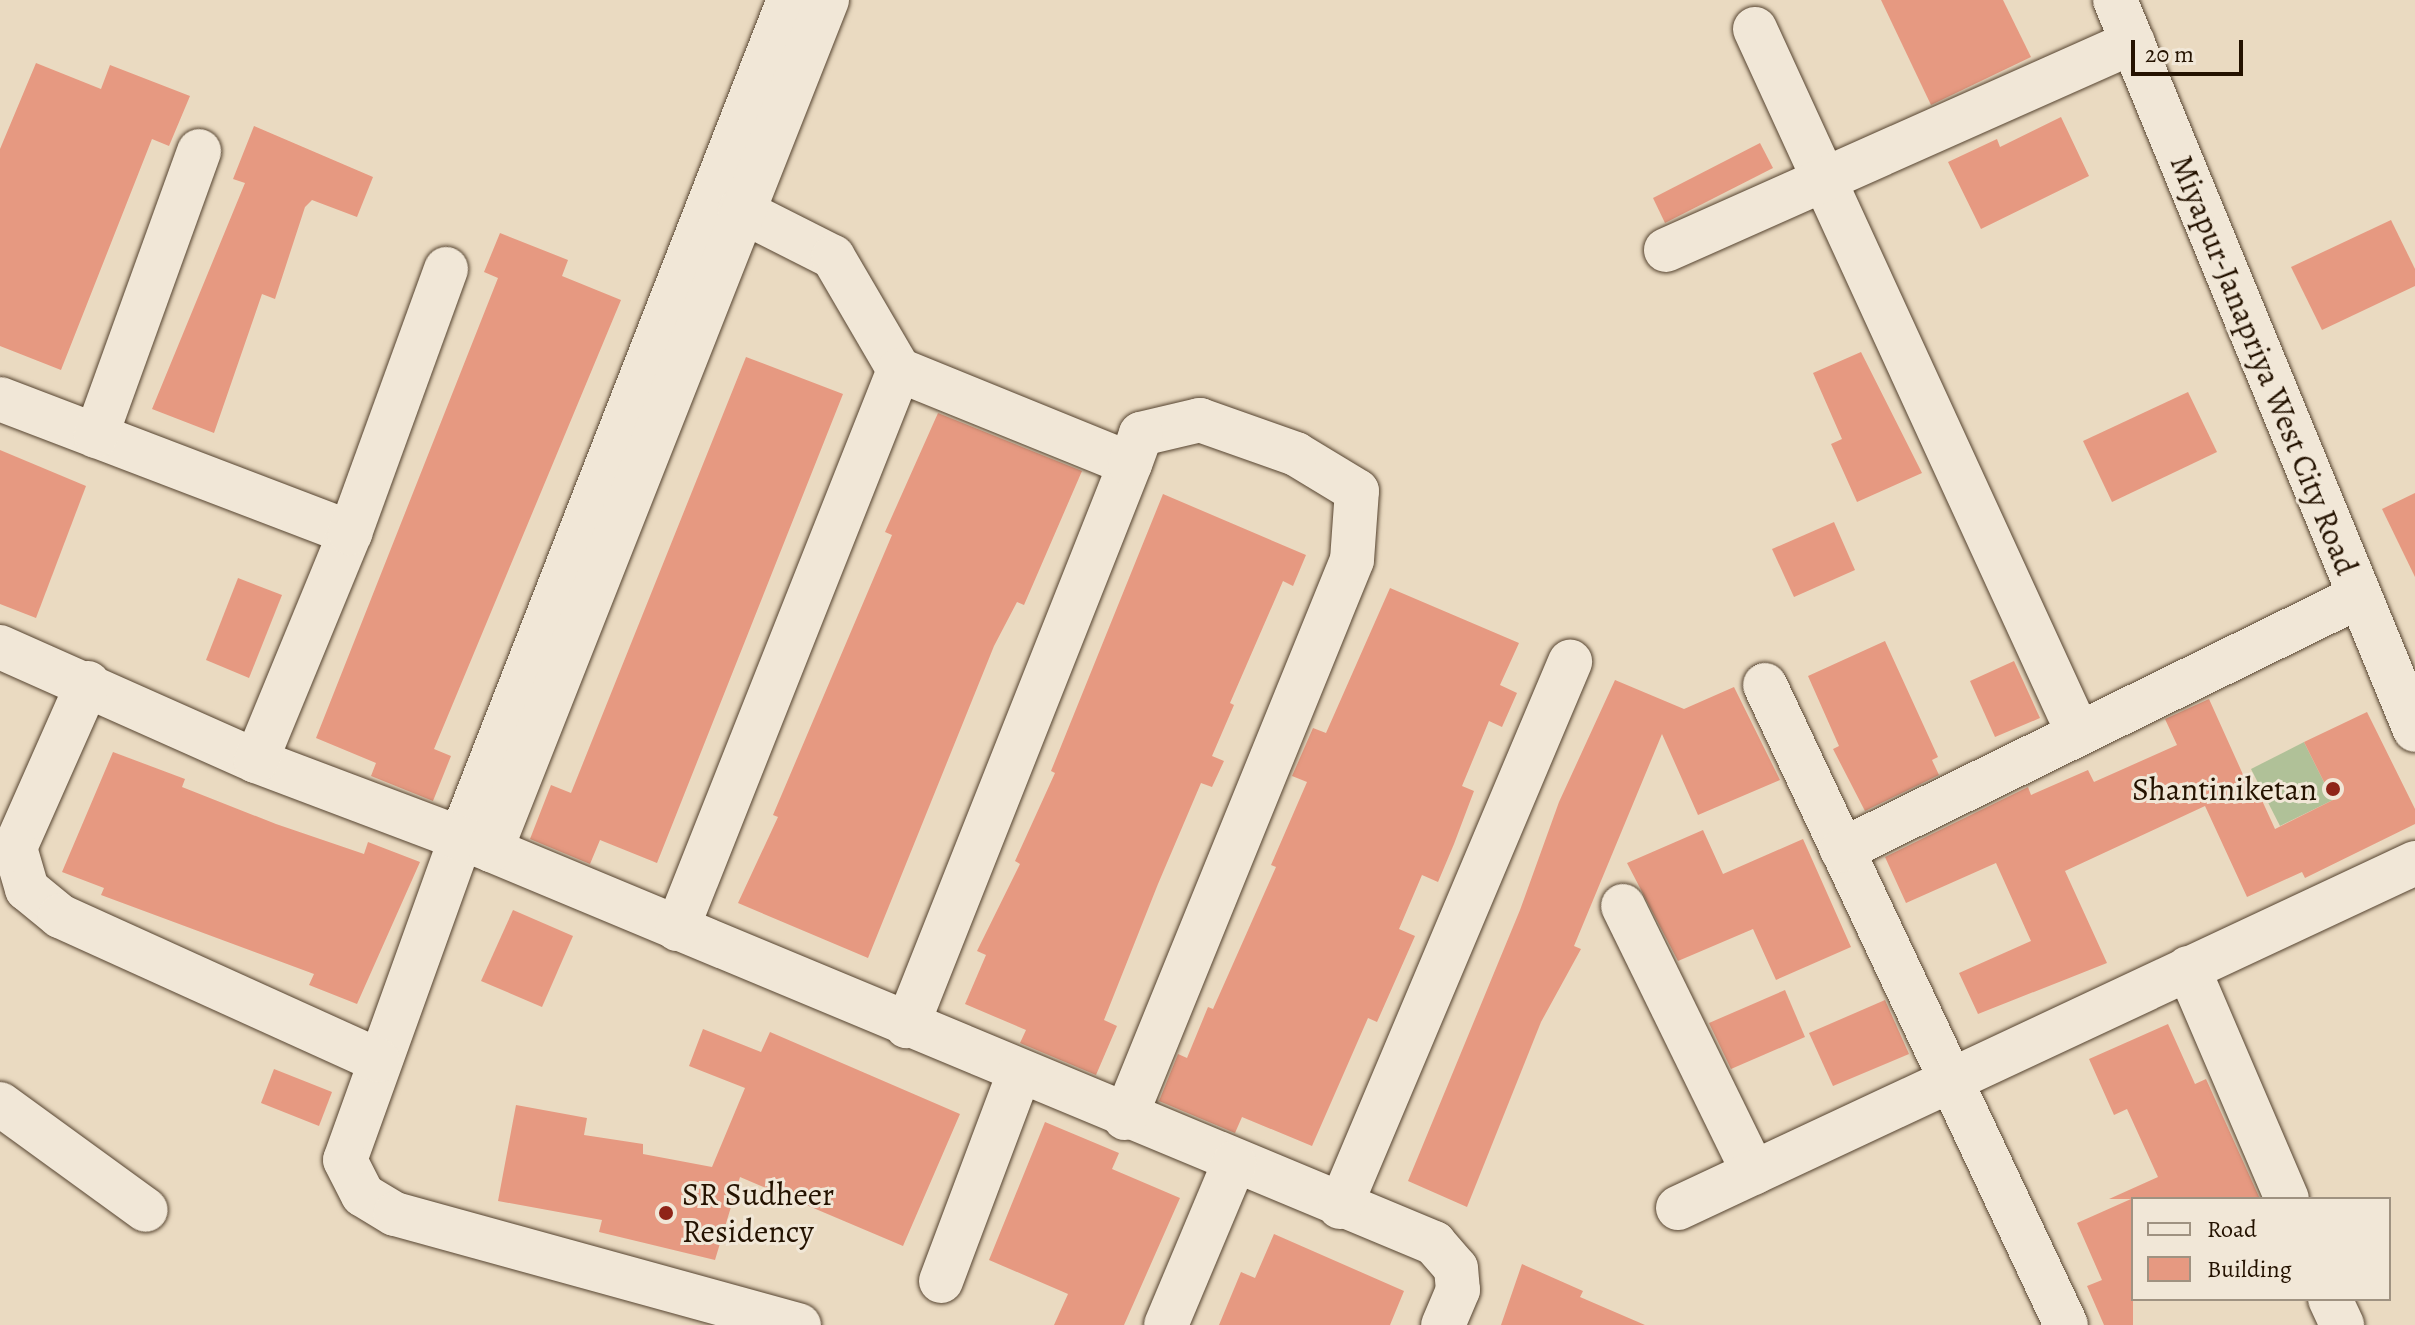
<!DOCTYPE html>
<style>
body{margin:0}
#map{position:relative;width:2415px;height:1325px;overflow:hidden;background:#eadac1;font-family:Alegreya,serif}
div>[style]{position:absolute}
.green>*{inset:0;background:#b0c198}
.building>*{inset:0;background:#e69981}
.roads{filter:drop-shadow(0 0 2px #564430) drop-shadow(0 0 2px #564430)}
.minor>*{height:44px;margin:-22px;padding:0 22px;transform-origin:22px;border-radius:22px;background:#f1e7d7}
.tertiary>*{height:44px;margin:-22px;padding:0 22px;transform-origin:22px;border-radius:22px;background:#f1e7d7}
.dots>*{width:22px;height:22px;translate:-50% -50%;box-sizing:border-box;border:4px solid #f1e7d7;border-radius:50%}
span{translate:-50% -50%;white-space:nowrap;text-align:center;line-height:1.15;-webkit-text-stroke:6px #f1e7d7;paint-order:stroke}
.street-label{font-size:32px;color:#241200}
.poi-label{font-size:32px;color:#241200}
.right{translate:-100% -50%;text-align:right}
.left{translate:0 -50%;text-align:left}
.legend{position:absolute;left:2131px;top:1197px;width:260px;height:104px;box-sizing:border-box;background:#f1e7d7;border:2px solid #9f9281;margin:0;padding:10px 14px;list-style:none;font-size:24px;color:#241200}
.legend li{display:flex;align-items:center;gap:16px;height:40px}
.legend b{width:40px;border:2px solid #9f9281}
.scale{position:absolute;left:2131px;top:40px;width:112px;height:36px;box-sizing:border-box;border:4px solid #241200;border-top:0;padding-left:10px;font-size:24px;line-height:28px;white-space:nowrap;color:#241200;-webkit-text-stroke:6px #f1e7d7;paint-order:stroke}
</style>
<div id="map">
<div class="green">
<div style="clip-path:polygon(2304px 742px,2333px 800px,2280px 826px,2251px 769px)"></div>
</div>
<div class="building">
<div style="clip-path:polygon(1881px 0,2003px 0,2031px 57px,1931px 105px)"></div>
<div style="clip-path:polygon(36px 63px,101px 89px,110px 65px,190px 96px,169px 146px,152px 139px,61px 370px,0 346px,0 149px)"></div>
<div style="clip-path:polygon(2061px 117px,2089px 176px,1981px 229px,1948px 162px,1997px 139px,2000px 147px)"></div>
<div style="clip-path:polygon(254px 126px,373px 177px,357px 217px,312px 200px,305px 207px,275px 299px,262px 294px,214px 433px,152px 409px,245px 183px,233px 179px)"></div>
<div style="clip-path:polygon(1760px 143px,1773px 168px,1665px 223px,1653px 198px)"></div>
<div style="clip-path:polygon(2391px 220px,2415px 269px,2415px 286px,2322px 330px,2291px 267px)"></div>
<div style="clip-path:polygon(500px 233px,568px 260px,562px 276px,621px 300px,434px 749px,451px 756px,433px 801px,371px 776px,376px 763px,316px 738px,498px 278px,484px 272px)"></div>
<div style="clip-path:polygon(1861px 352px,1922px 473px,1857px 502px,1831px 444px,1842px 439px,1813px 373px)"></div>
<div style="clip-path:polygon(746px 357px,843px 394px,657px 863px,600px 840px,590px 864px,530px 839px,551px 785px,571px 793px)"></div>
<div style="clip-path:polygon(2188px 392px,2217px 452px,2112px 502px,2083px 441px)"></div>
<div style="clip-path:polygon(938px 413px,1082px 471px,1024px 605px,1017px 602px,994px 646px,868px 958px,738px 903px,778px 817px,773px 815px,892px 535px,885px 532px)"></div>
<div style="clip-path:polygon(0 450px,86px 486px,36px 618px,0 604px)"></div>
<div style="clip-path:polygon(2415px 493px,2415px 577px,2382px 509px)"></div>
<div style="clip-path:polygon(1163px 494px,1306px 555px,1293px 586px,1283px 581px,1230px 703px,1234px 705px,1212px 756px,1224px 761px,1212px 787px,1201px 783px,1158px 884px,1104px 1020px,1117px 1026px,1096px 1075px,1020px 1043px,1026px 1030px,965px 1004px,986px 955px,977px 951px,1020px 864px,1015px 861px,1055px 773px,1051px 771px)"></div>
<div style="clip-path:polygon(1834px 522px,1855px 570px,1794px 597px,1772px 549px)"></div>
<div style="clip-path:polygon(238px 578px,282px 595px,249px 678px,206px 660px)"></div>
<div style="clip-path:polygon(1390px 588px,1519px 643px,1500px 685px,1517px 693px,1502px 727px,1489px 721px,1462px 786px,1474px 791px,1454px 844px,1438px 882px,1422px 875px,1399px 929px,1415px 936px,1377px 1022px,1368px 1018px,1312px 1146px,1242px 1117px,1235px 1133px,1159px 1101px,1178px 1054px,1187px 1058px,1208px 1007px,1213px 1009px,1276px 867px,1271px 865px,1307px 782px,1292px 776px,1313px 728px,1326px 733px)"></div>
<div style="clip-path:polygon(1885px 641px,1938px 757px,1932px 760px,1939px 775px,1865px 811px,1833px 749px,1839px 746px,1808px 676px)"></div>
<div style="clip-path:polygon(2014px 661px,2040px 718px,1995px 737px,1970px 681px)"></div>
<div style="clip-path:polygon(1615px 680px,1684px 709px,1734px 687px,1780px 780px,1698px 815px,1662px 734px,1574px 946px,1581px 949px,1541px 1022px,1467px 1207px,1408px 1181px,1520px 910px,1559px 802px)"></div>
<div style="clip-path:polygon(2209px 699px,2254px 799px,2260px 796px,2275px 829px,2333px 800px,2304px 742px,2367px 712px,2415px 809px,2415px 824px,2305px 878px,2302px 872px,2247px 897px,2205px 806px,2065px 871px,2107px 963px,1978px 1014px,1959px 973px,2031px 941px,1996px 863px,1906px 903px,1885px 857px,2028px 787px,2031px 795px,2088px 770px,2094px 782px,2177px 745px,2165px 719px)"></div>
<div style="clip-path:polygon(113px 752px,185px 779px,182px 787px,276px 824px,364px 854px,368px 842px,420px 862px,357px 1004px,309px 985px,314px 974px,101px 895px,104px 888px,62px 872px)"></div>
<div style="clip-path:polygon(1703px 830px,1723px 874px,1803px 839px,1851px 947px,1776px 980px,1753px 929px,1678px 961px,1627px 863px)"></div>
<div style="clip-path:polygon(513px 910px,573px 936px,542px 1007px,481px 981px)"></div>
<div style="clip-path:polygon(1785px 990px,1805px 1037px,1731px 1069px,1709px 1023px)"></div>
<div style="clip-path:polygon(1885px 1000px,1909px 1054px,1833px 1086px,1809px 1033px)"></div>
<div style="clip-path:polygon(2168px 1024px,2195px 1084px,2206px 1079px,2260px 1199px,2133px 1199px,2133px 1325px,2104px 1325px,2087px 1286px,2102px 1280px,2077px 1223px,2131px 1199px,2109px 1199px,2158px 1177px,2127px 1109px,2114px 1115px,2089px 1059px)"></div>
<div style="clip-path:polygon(703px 1029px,761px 1052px,770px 1032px,960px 1114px,903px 1246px,740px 1177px,715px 1260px,599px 1232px,602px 1220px,498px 1201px,516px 1105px,587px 1118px,584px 1135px,643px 1144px,643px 1154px,712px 1167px,745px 1088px,689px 1066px)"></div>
<div style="clip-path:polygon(274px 1069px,332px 1092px,319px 1126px,261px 1103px)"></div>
<div style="clip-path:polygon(1045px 1122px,1119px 1153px,1112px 1169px,1180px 1198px,1124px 1325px,1054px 1325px,1068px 1294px,989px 1260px)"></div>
<div style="clip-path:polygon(1274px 1234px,1404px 1291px,1390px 1325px,1219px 1325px,1241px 1272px,1255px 1278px)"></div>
<div style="clip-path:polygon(1522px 1264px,1583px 1291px,1580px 1297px,1645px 1325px,1501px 1325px)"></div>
</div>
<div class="roads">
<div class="minor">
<div style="left:789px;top:0;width:900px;rotate:111.38deg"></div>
<div style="left:461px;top:838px;width:342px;rotate:109.8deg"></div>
<div style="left:345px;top:1160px;width:39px;rotate:63deg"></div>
<div style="left:363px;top:1195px;width:37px;rotate:31deg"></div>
<div style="left:395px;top:1214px;width:419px;rotate:15.4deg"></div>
<div style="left:1755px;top:29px;width:775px;rotate:65.35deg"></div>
<div style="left:740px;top:210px;width:104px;rotate:26.8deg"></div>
<div style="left:833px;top:257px;width:131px;rotate:59.7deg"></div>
<div style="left:899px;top:370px;width:249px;rotate:22.1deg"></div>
<div style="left:1130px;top:464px;width:605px;rotate:111.64deg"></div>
<div style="left:1666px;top:250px;width:511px;rotate:-24.01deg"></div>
<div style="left:0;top:399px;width:375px;rotate:20.9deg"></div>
<div style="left:96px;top:436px;width:303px;rotate:-70.1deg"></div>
<div style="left:0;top:647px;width:280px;rotate:24deg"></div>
<div style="left:256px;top:761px;width:251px;rotate:20.7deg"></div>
<div style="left:491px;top:850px;width:1022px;rotate:22.62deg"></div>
<div style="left:1434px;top:1243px;width:33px;rotate:49deg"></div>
<div style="left:1456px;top:1268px;width:22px;rotate:85deg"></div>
<div style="left:1458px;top:1290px;width:38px;rotate:113deg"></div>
<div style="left:88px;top:683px;width:180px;rotate:113.9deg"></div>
<div style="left:15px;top:848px;width:43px;rotate:73.7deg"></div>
<div style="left:27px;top:889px;width:43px;rotate:39.3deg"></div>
<div style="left:60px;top:916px;width:349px;rotate:24.4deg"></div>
<div style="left:1765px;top:685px;width:707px;rotate:64.81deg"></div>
<div style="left:256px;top:761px;width:247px;rotate:-67.6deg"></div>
<div style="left:350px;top:533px;width:281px;rotate:-70deg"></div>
<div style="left:491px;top:850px;width:914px;rotate:-68.43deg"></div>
<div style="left:1842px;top:850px;width:575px;rotate:-26.12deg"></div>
<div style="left:1623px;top:906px;width:297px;rotate:63.9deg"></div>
<div style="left:677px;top:929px;width:601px;rotate:-68.34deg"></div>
<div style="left:2188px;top:968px;width:251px;rotate:66.8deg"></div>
<div style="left:0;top:1104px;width:180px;rotate:36deg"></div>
<div style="left:1125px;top:1118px;width:602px;rotate:-67.86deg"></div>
<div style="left:1352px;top:560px;width:69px;rotate:-85.9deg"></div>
<div style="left:1357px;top:491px;width:71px;rotate:-148.8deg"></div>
<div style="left:1296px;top:454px;width:102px;rotate:-160.5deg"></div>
<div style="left:1200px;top:420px;width:61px;rotate:166.7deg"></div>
<div style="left:1141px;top:434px;width:32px;rotate:110deg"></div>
<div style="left:1340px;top:1207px;width:592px;rotate:-67.12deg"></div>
<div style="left:1678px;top:1208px;width:814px;rotate:-25.08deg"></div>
<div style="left:941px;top:1281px;width:222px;rotate:-69.4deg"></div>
<div style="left:2330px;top:1299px;width:29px;rotate:65deg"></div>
<div style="left:1166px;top:1325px;width:176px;rotate:-67.2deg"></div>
</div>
<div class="tertiary">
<div style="left:2115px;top:0;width:789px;rotate:67.66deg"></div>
</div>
</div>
<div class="dots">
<div style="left:2333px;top:789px;background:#8f2418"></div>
<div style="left:666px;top:1213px;background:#8f2418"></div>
</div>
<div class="street-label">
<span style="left:2264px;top:365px;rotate:68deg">Miyapur-Janapriya West City Road</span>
</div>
<div class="poi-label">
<span class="right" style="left:2317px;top:789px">Shantiniketan</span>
<span class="left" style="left:682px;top:1213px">SR Sudheer<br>Residency</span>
</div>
<ul class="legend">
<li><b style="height:10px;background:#f1e7d7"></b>Road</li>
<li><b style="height:22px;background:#e69981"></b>Building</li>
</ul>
<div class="scale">20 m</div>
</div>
